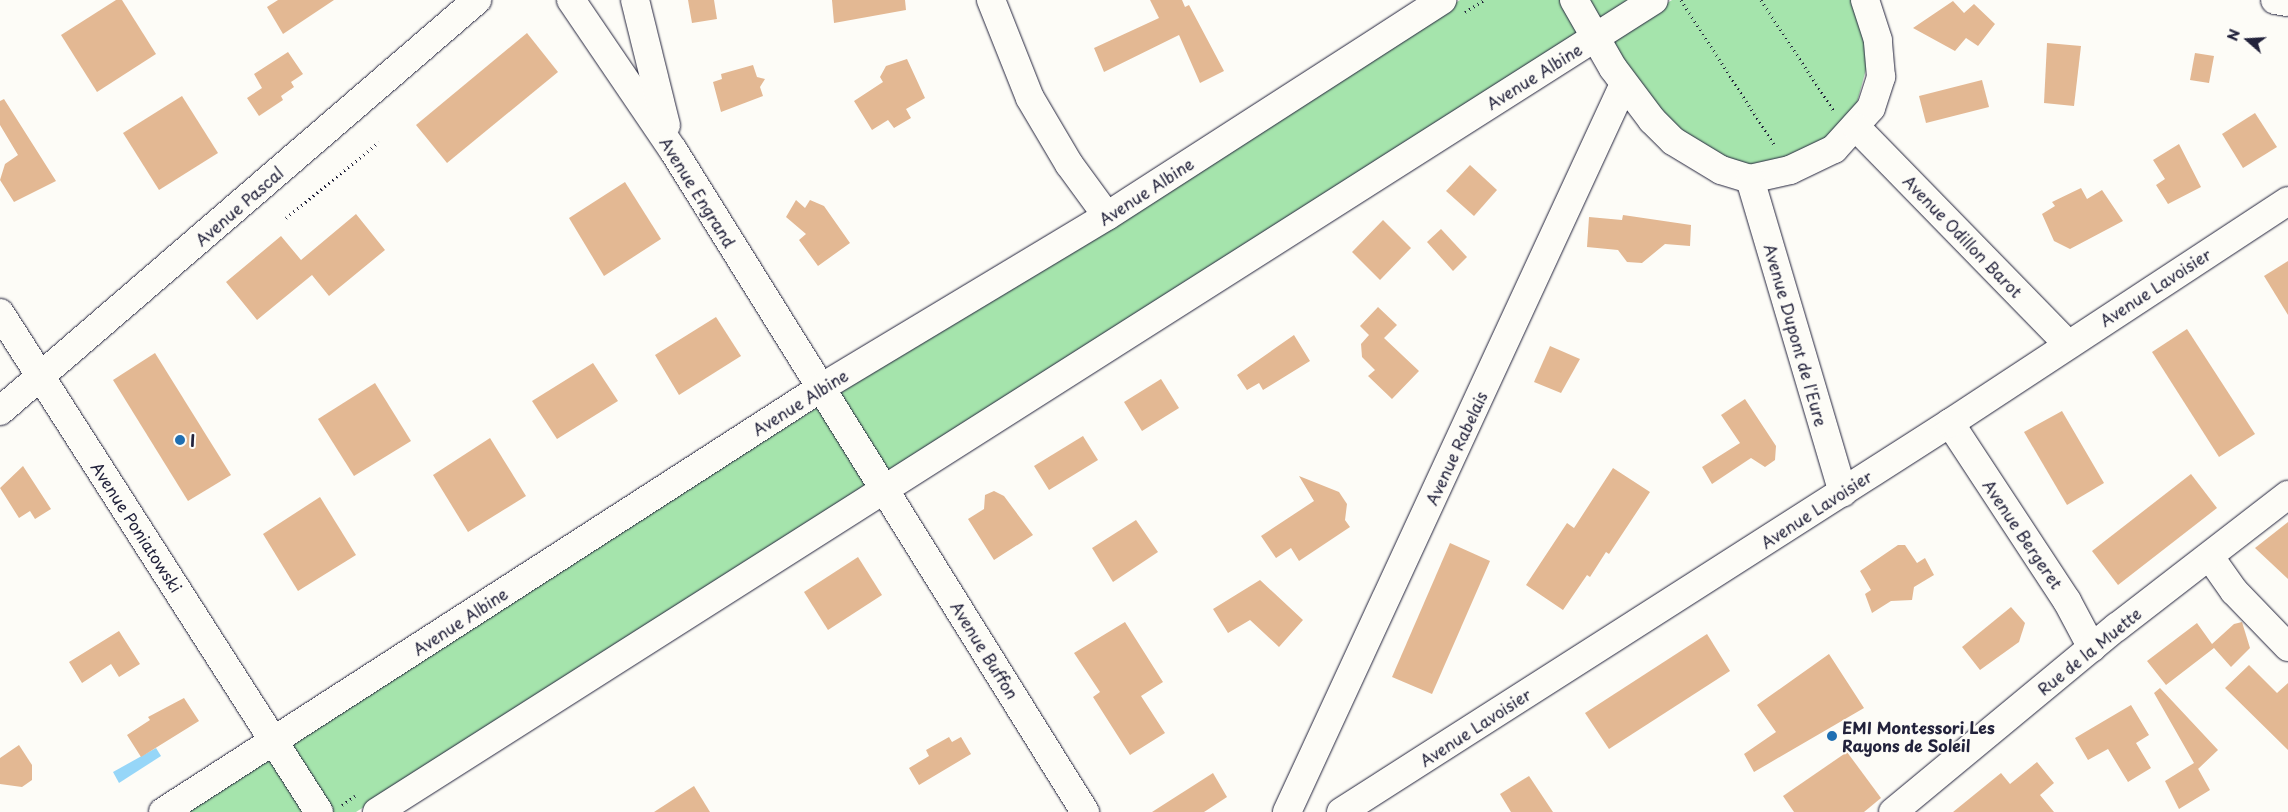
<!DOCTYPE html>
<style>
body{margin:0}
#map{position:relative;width:2288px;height:812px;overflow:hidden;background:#fdfcf7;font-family:"Playpen Sans",sans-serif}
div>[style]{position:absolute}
.green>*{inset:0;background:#a5e4ac}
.water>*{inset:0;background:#96d6f8}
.building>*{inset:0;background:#e3b893}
.path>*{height:3px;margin-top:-1.5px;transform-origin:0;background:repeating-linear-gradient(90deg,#22223b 0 1px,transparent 0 5px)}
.roads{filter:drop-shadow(0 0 1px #22223b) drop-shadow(0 0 1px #22223b)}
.minor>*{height:28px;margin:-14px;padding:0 14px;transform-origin:14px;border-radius:14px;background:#fdfcf7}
.dots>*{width:14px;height:14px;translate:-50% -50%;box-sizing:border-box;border:2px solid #fdfcf7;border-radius:50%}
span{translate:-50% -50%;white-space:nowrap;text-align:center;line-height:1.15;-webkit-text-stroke:4px #fdfcf7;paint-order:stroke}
.street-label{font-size:16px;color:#22223b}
.poi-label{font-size:16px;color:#22223b;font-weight:700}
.left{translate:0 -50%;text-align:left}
.north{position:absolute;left:2223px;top:15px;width:50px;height:50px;-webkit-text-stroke:4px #fdfcf7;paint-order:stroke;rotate:289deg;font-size:14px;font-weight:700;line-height:20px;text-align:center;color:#22223b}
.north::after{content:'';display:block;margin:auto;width:18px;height:22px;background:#22223b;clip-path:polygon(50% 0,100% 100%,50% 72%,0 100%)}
</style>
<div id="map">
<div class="green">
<div style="clip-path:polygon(1460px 0,1637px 0,356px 812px,179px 812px)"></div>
<div style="clip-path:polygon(1672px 0,1855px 0,1869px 39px,1868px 62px,1853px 117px,1804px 156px,1741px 167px,1691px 139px,1659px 112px,1608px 40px)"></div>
</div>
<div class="water">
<div style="clip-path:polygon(156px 748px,161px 756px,119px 783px,113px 772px)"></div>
</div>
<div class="building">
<div style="clip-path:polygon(116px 0,122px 0,156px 54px,97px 92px,61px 35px)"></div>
<div style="clip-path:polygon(278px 0,334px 0,283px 34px,267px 7px)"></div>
<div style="clip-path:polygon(688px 0,714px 0,717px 19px,692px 23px)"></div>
<div style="clip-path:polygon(832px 0,905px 0,906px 10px,834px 23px)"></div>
<div style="clip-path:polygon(1150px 0,1182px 0,1185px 7px,1189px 5px,1224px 71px,1200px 83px,1179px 35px,1104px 72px,1094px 48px,1159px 18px)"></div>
<div style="clip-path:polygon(1953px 1px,1964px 13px,1974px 4px,1995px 24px,1978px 46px,1966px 38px,1955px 51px,1913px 28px)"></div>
<div style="clip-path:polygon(527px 33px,558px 72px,447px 163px,416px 125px)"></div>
<div style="clip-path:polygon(2047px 43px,2081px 46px,2074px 106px,2044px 103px)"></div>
<div style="clip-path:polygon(288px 52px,303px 74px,291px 82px,294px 87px,281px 96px,283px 100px,259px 116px,247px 98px,262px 88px,254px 74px)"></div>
<div style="clip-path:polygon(2195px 53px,2214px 56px,2209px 83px,2190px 80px)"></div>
<div style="clip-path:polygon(907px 59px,925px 98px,906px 109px,911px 118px,894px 128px,888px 120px,872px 130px,854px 101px,883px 82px,880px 77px,886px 66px)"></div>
<div style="clip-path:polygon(753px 65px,757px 77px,765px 79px,760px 87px,763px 96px,721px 112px,713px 82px,722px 79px,721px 74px)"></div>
<div style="clip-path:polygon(1982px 80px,1989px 107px,1926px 123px,1919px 96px)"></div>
<div style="clip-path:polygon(182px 96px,218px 153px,159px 190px,123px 133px)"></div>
<div style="clip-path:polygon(4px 99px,56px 181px,14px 202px,0 180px,5px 164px,18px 155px,0 125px,0 101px)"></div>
<div style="clip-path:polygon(2255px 113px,2277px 147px,2243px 168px,2222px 134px)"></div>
<div style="clip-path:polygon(2179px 144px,2201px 187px,2168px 204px,2156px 185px,2165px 179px,2153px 160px)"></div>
<div style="clip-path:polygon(1470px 165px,1497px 190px,1474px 216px,1446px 191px)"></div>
<div style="clip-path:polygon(625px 182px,661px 239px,604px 276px,569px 218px)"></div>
<div style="clip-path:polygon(2081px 188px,2087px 199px,2102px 190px,2123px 221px,2070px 249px,2054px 241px,2042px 214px,2055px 206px,2052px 202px)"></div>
<div style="clip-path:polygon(796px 200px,805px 208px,810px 200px,824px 206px,850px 243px,818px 266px,799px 240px,806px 234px,786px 217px)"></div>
<div style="clip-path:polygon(356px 214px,385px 250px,329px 296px,312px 275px,257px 320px,226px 282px,281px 236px,301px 260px)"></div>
<div style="clip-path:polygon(1623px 215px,1691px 225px,1690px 246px,1665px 244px,1642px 263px,1627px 262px,1618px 250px,1587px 247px,1589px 217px,1622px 220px)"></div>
<div style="clip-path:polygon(1383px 220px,1411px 248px,1380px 280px,1352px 252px)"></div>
<div style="clip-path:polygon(1441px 229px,1467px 257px,1453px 271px,1427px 242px)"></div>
<div style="clip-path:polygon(2288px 261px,2288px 315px,2264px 276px)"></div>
<div style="clip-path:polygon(1378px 307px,1397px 325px,1384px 338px,1419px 371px,1392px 399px,1368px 376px,1375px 370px,1362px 357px,1361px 344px,1369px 335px,1360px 326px)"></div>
<div style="clip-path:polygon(716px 317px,741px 356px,679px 395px,655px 355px)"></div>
<div style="clip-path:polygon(2187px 329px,2255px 434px,2219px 457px,2152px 352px)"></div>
<div style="clip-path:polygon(1294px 335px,1310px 361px,1263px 390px,1259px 383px,1247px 390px,1237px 375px)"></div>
<div style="clip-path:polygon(1550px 346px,1580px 359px,1561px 393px,1534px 382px)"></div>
<div style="clip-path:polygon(155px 353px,231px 475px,188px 501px,113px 380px)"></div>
<div style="clip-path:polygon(593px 363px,618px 401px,557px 439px,532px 401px)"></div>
<div style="clip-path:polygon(1161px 379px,1179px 408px,1142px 431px,1124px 402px)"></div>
<div style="clip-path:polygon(375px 383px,411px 441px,354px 476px,318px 419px)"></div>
<div style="clip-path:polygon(1745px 399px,1776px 446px,1775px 460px,1765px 467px,1751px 458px,1712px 484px,1702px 467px,1740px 443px,1721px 415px)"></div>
<div style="clip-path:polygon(2062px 411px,2104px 483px,2067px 505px,2024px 432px)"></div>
<div style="clip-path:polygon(1083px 436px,1098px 460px,1049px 490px,1034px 466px)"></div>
<div style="clip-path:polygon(490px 438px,526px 496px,468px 532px,433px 475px)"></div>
<div style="clip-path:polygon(23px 466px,51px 509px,35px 519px,30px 511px,19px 518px,0 488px)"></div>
<div style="clip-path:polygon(1613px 468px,1650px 492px,1609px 554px,1606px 552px,1590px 577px,1587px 575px,1563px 610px,1526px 585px,1567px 523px,1574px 528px)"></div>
<div style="clip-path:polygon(2191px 474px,2217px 508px,2118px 585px,2092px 551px)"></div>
<div style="clip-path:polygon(1299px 476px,1339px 492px,1347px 504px,1345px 520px,1350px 527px,1299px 561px,1291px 548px,1276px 558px,1261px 536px,1314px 501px)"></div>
<div style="clip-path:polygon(994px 491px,1004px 496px,1033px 535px,994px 560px,968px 519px,984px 509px,985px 495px)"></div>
<div style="clip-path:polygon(320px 497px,356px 555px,298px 591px,263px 534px)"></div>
<div style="clip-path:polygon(1136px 520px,1158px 552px,1113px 582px,1092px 548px)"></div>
<div style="clip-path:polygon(2288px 522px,2288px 579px,2255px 548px)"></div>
<div style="clip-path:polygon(1450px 543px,1490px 561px,1432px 694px,1392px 677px)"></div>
<div style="clip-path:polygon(1898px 545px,1905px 545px,1917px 563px,1925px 558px,1934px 575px,1914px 587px,1912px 600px,1891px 601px,1872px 613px,1865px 594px,1871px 590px,1860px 571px)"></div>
<div style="clip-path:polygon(858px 557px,882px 595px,828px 630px,804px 592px)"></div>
<div style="clip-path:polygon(1260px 580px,1303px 620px,1279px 647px,1250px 620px,1228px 633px,1213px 609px)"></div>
<div style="clip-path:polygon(2011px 607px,2025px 623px,2019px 642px,1980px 670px,1962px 647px)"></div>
<div style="clip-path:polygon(1125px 622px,1163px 682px,1141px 696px,1165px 733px,1130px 755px,1093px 697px,1100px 692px,1074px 653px)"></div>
<div style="clip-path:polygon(2242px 622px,2250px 648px,2231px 667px,2214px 648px,2166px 685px,2147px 661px,2197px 623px,2212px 644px,2234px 624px)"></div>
<div style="clip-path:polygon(119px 631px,140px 664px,119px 677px,111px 664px,82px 683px,69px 662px)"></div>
<div style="clip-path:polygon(1707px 634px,1730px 671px,1609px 749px,1585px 713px)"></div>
<div style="clip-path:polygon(1829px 654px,1864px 708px,1754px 772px,1744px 754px,1776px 732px,1757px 705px)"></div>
<div style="clip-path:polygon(2249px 665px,2277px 693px,2288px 683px,2288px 750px,2225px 688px)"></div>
<div style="clip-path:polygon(2160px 688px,2218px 750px,2198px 769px,2196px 765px,2210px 790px,2179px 809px,2165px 781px,2194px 763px,2154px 693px)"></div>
<div style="clip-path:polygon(184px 698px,199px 721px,141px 757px,127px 735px,150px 720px,148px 717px)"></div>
<div style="clip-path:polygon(2131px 705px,2149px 735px,2136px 743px,2151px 768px,2128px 782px,2108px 749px,2088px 760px,2075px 738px)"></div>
<div style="clip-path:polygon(949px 737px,952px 742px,961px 737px,971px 754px,919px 785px,909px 768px,929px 756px,926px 750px)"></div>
<div style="clip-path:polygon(19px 745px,32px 765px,32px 780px,22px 787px,0 784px,0 758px)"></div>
<div style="clip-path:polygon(1847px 752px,1881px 798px,1864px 812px,1794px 812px,1783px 796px)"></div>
<div style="clip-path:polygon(2037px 762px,2054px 783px,2040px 795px,2054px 812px,1953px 812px,2001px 773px,2010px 784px)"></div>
<div style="clip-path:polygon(1213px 773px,1227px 797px,1204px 812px,1152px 812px)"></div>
<div style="clip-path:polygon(1529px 776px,1553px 812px,1511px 812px,1500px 794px)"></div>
<div style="clip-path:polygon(694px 786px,710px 812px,654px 812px)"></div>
</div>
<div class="path">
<div style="left:1681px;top:0;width:174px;rotate:57.2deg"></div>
<div style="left:1761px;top:0;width:133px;rotate:56.7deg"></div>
<div style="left:1465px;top:12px;width:22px;rotate:-32deg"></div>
<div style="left:286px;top:218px;width:120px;rotate:-39.3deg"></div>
<div style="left:342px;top:805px;width:16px;rotate:-35deg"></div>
</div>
<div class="roads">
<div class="minor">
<div style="left:571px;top:0;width:181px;rotate:55.8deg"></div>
<div style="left:673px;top:150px;width:780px;rotate:58.1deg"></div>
<div style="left:635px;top:0;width:129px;rotate:76.1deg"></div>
<div style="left:991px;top:0;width:105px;rotate:68.3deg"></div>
<div style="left:1030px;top:98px;width:77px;rotate:59.4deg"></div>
<div style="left:1069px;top:164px;width:64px;rotate:53.8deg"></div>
<div style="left:1574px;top:0;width:78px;rotate:60.2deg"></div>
<div style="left:1613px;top:68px;width:65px;rotate:53.1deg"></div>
<div style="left:1652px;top:120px;width:30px;rotate:45deg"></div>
<div style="left:1673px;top:141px;width:56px;rotate:31.1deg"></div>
<div style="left:1721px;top:170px;width:30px;rotate:17deg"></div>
<div style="left:1750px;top:179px;width:41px;rotate:-12.7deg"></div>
<div style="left:1790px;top:170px;width:49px;rotate:-25.5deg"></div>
<div style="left:1834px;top:149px;width:55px;rotate:-47.9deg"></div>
<div style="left:1871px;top:108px;width:33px;rotate:-72deg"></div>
<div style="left:1881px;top:77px;width:37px;rotate:-95deg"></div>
<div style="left:1878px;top:40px;width:42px;rotate:-108deg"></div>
<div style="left:2275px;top:0;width:13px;rotate:9deg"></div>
<div style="left:1857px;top:128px;width:302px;rotate:45.7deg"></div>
<div style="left:1750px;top:179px;width:327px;rotate:73.5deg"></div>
<div style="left:0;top:313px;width:592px;rotate:57.41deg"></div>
<div style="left:0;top:411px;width:630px;rotate:-40.75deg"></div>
<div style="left:1950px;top:423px;width:213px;rotate:56.7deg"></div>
<div style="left:2067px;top:601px;width:53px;rotate:62deg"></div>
<div style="left:2210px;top:557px;width:42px;rotate:54.8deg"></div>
<div style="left:2234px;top:591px;width:78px;rotate:46deg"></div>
<div style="left:163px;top:812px;width:781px;rotate:-32.81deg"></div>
<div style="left:819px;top:389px;width:336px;rotate:-31deg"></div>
<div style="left:1107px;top:216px;width:399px;rotate:-32.8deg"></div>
<div style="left:377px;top:812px;width:1513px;rotate:-32.45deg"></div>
<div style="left:1287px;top:812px;width:802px;rotate:-65.16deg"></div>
<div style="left:1341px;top:812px;width:723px;rotate:-32.57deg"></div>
<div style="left:1950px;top:423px;width:404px;rotate:-33.3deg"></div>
<div style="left:1893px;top:812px;width:291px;rotate:-39.6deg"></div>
<div style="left:2117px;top:627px;width:216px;rotate:-37.7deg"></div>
</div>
</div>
<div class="dots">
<div style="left:180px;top:440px;background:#1f6fb2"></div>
<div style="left:1832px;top:736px;background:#1f6fb2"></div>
</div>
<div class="street-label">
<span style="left:1534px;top:76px;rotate:-32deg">Avenue Albine</span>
<span style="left:1146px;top:191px;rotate:-33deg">Avenue Albine</span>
<span style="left:698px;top:192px;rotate:58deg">Avenue Engrand</span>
<span style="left:239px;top:206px;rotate:-41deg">Avenue Pascal</span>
<span style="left:1963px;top:236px;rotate:46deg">Avenue Odillon Barot</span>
<span style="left:2155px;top:287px;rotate:-33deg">Avenue Lavoisier</span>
<span style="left:1796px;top:335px;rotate:74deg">Avenue Dupont de l'Eure</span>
<span style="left:800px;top:402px;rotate:-32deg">Avenue Albine</span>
<span style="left:1456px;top:448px;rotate:-65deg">Avenue Rabelais</span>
<span style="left:1816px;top:509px;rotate:-33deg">Avenue Lavoisier</span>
<span style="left:137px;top:527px;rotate:57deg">Avenue Poniatowski</span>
<span style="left:2023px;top:534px;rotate:56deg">Avenue Bergeret</span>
<span style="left:460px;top:621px;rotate:-33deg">Avenue Albine</span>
<span style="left:985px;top:650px;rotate:58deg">Avenue Buffon</span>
<span style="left:2089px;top:651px;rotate:-39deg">Rue de la Muette</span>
<span style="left:1475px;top:727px;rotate:-33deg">Avenue Lavoisier</span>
</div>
<div class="poi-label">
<span class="left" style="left:190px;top:440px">I</span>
<span class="left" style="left:1842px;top:736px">EMI Montessori Les<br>Rayons de Soleil</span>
</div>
<div class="north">N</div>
</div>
